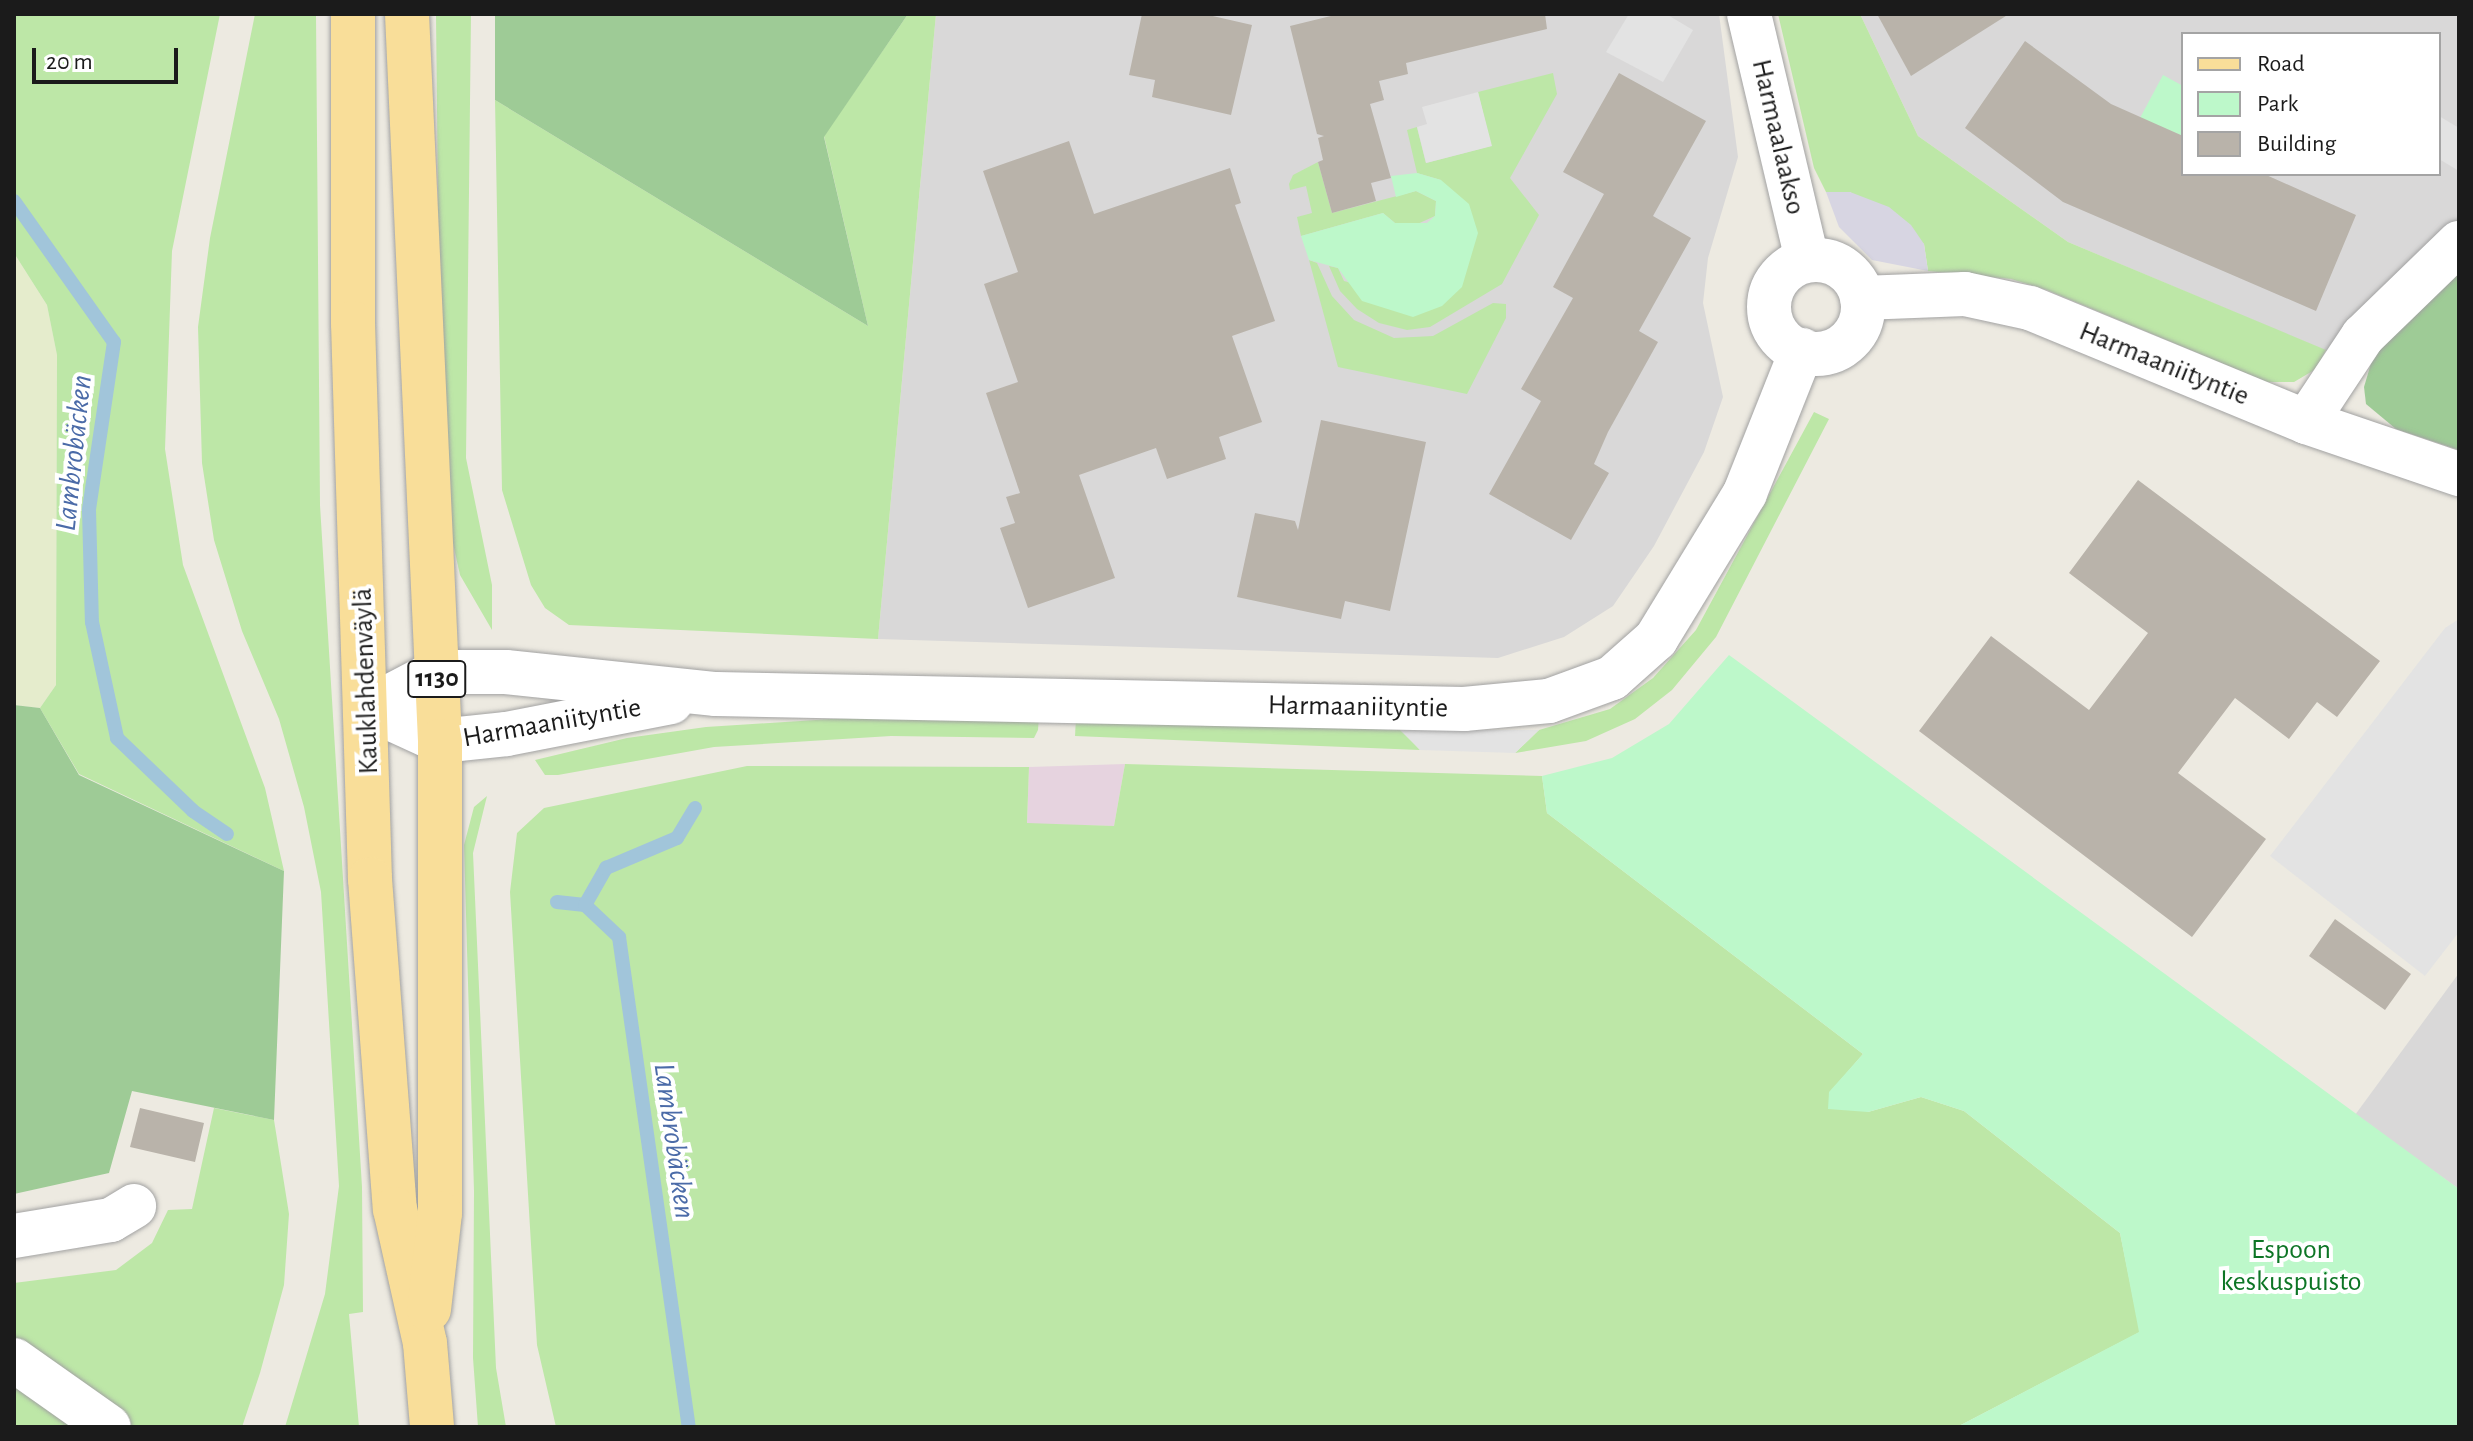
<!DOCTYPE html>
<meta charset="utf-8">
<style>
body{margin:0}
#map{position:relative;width:2473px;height:1441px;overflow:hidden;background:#edeae1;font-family:"Alegreya Sans",sans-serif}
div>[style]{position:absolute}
.residential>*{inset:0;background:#d9d8d8}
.industrial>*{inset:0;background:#e6d3df}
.farmland>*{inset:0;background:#e5eccc}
.grass>*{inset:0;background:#bde7a7}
.forest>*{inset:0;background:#9ecb96}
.park>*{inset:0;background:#bdf8ca}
.parking>*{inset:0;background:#e3e3e3}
.plaza>*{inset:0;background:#d7d5e2}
.stream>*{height:14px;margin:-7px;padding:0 7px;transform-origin:7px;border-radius:7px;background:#a1c5da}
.building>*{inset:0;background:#b9b3aa}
.roads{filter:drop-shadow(0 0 2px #a2a2a2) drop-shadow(0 0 2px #a2a2a2)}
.minor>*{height:44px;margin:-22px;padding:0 22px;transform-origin:22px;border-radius:22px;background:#fff}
.minor>.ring{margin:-22px;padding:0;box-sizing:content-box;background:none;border:44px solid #fff;border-radius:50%}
.major>*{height:44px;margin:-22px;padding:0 22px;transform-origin:22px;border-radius:22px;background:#f9de99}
span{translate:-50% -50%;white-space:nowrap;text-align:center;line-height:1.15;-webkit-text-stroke:8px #fff;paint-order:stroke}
.shield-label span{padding:2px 6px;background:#fff;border:2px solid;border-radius:6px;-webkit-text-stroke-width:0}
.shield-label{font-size:26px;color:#1b1b1b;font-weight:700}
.street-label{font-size:28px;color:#1b1b1b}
.park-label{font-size:28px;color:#0d7525}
.water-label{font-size:30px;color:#4b6ba8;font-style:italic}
.frame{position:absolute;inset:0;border:16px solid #1b1b1b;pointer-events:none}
.legend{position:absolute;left:2181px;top:32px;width:260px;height:144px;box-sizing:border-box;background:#fff;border:2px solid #a4a4a4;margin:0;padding:10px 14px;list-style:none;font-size:24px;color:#1b1b1b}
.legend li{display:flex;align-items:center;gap:16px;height:40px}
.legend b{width:40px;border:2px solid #a4a4a4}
.scale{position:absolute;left:32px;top:48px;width:146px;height:36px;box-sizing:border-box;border:4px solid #1b1b1b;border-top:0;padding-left:10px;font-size:24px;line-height:28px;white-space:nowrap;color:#1b1b1b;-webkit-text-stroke:6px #fff;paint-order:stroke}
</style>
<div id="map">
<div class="residential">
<div style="clip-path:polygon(936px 14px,1719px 14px,1738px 157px,1708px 258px,1703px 303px,1723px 397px,1704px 452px,1654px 546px,1613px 606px,1564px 637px,1498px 658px,878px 639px)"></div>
<div style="clip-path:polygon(evenodd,1860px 14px,2459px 14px,2459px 267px,2367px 368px,2068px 242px,1918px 136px,1860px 14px,2183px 34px,2439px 34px,2439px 174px,2183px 174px,2183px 34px)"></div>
<div style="clip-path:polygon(2459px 973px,2459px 1189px,2355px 1115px)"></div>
</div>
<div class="industrial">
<div style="clip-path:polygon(1125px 764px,1114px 826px,1027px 824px,1029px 767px)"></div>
</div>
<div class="farmland">
<div style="clip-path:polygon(14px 253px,47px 305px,57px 355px,56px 685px,40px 708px,14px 705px)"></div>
</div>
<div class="grass">
<div style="clip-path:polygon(14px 14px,220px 14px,172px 251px,165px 449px,183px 565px,265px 788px,284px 871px,79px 774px,40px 708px,56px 685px,57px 355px,47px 305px,14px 253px)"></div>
<div style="clip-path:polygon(255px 14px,316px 14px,320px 505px,362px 1187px,363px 1312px,349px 1314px,359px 1427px,285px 1427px,325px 1294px,339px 1186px,321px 892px,304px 807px,279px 719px,242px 631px,214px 540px,202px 463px,198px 327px,210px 238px)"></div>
<div style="clip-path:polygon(436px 14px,471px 14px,466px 458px,492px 585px,492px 630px,460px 575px,441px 489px)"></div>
<div style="clip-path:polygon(908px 14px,936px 14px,878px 639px,569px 625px,545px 608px,531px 585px,502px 490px,495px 100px,868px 326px,824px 136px)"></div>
<div style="clip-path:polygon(1778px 14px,1860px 14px,1918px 136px,2068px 242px,2326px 350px,2316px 369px,2294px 382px,2267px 382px,2047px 290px,2011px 279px,1928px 271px,1924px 244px,1850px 192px,1826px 192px,1814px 168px)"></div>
<div style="clip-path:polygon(1553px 73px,1557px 94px,1510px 178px,1539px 215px,1502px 284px,1430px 327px,1407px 330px,1379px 323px,1357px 309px,1340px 291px,1329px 266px,1338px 268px,1344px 281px,1442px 306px,1441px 180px,1417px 173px,1407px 130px,1417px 127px,1426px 163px,1491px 146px,1478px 92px)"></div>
<div style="clip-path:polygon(1318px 162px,1332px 213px,1416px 191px,1436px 201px,1435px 216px,1413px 226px,1395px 223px,1383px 213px,1301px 236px,1297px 217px,1312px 213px,1306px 186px,1290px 190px,1289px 184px,1293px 175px)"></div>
<div style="clip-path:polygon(1309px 260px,1317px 263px,1332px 296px,1354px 320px,1394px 338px,1433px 336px,1493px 303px,1506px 304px,1506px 318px,1467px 394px,1338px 367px)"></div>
<div style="clip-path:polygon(1814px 412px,1829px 419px,1716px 637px,1672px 690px,1635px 719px,1586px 741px,1515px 753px,1539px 730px,1610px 709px,1653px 678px,1696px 630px)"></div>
<div style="clip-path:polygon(892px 715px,1039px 716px,1038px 730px,1034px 738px,891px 736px,714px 747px,558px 775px,545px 775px,535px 760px,627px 738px,706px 727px)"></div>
<div style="clip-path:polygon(1076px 718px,1402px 730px,1420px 750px,1075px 736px)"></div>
<div style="clip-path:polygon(1125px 764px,1542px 776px,1547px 813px,1863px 1054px,1830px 1092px,1868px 1112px,1921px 1097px,1964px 1111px,2120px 1233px,2140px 1332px,1957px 1427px,556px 1427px,537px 1345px,510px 892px,517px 833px,544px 808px,747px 766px,1029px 767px,1027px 823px,1114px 826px)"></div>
<div style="clip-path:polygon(487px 796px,473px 853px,496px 1368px,506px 1427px,478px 1427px,473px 1358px,474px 1191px,464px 845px,474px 807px)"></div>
<div style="clip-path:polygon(214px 1108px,274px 1120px,289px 1214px,284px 1285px,260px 1373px,242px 1427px,125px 1427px,14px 1348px,14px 1283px,116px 1270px,152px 1243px,168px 1210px,192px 1209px)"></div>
<div style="clip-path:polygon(14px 1383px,82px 1427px,14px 1427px)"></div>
</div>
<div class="forest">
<div style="clip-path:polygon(495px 14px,908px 14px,824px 137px,868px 326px,495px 100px)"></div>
<div style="clip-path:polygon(2459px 267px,2459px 450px,2396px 429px,2366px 404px,2364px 387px,2377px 343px)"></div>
<div style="clip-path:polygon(14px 705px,40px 708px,79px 775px,284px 871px,274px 1120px,132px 1091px,109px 1173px,14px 1194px)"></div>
</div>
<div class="park">
<div style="clip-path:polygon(2163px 75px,2183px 86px,2183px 136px,2140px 118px)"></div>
<div style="clip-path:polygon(1417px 173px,1441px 180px,1469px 204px,1478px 233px,1462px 287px,1442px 306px,1413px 317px,1362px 301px,1338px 268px,1309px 260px,1301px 236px,1383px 213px,1395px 223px,1427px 223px,1435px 216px,1436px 201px,1416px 191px,1396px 197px,1391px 176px)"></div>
<div style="clip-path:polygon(1729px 655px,2459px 1189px,2459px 1427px,1957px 1427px,2139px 1332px,2120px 1233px,1964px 1111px,1921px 1097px,1868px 1112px,1828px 1109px,1829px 1092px,1863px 1054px,1547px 813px,1542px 776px,1612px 758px,1669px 724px)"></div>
</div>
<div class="parking">
<div style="clip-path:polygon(1629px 14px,1666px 14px,1693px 30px,1663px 82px,1606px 52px)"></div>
<div style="clip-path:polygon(1478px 92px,1492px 146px,1426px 163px,1417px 127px,1427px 124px,1422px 107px)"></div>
<div style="clip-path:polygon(2439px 116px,2459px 128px,2459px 171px,2439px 159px)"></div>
<div style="clip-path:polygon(2459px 619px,2459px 932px,2425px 976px,2270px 856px,2445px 628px)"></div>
<div style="clip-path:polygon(1400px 730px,1539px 730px,1515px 753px,1420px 750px)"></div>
</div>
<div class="plaza">
<div style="clip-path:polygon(1826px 192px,1850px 192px,1889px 207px,1911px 225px,1924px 244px,1928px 271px,1872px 260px,1839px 227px)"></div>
</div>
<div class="stream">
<div style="left:14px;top:201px;width:173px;rotate:54.7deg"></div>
<div style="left:114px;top:342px;width:170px;rotate:98.5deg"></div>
<div style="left:89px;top:510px;width:112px;rotate:88.5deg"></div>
<div style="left:92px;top:622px;width:119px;rotate:77.8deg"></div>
<div style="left:117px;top:738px;width:105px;rotate:43.8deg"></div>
<div style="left:193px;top:811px;width:41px;rotate:34.1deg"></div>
<div style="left:557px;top:902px;width:28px;rotate:6deg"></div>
<div style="left:585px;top:905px;width:47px;rotate:43.3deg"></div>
<div style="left:619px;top:937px;width:495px;rotate:81.9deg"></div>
<div style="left:585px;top:905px;width:43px;rotate:-60.4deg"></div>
<div style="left:606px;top:868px;width:77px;rotate:-22.9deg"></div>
<div style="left:677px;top:838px;width:35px;rotate:-59deg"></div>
</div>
<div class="building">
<div style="clip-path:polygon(1142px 14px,1204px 14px,1252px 25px,1231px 115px,1152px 97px,1155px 80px,1129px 75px)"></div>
<div style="clip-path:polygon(1339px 14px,1545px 14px,1547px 29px,1406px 63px,1408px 74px,1379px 81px,1384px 100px,1370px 104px,1391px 178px,1371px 183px,1376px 201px,1332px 213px,1318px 162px,1323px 160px,1318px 138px,1324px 136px,1317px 134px,1290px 26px)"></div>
<div style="clip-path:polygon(1877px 14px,2009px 14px,1911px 76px)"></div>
<div style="clip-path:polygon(2025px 41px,2111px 104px,2183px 136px,2183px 174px,2264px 174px,2356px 215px,2316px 311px,2063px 202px,1965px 128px)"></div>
<div style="clip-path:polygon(1619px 73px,1706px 121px,1653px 216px,1691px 238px,1639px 331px,1658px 342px,1608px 432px,1594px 464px,1609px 473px,1571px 540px,1489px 494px,1541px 401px,1521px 389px,1573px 298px,1553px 287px,1604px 194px,1563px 172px)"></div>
<div style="clip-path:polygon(1069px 141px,1094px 214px,1230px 168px,1241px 203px,1235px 205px,1275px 321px,1232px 336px,1262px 422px,1219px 437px,1226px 459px,1167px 479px,1156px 448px,1079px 475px,1115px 578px,1028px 608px,1000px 528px,1015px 523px,1006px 497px,1020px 493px,986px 393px,1018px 382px,984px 284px,1018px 272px,983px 171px)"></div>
<div style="clip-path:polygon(1321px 420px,1426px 442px,1390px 611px,1345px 601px,1341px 619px,1237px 597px,1255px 513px,1295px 521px,1298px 530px)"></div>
<div style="clip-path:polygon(2138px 480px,2380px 661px,2337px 717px,2317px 702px,2289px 739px,2235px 698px,2178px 773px,2266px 839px,2192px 937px,1919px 731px,1991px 636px,2089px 710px,2148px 633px,2069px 573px)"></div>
<div style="clip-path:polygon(2335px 919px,2411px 974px,2385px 1010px,2309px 956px)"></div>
<div style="clip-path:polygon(140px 1108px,204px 1123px,195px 1162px,130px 1147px)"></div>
</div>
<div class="roads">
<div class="minor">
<div style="left:1749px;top:14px;width:253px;rotate:76.7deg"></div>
<div class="ring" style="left:1769px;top:260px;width:50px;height:50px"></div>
<div style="left:1862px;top:298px;width:103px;rotate:-2.2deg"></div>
<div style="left:1965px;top:294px;width:66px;rotate:12.2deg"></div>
<div style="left:2030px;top:308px;width:299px;rotate:22.4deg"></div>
<div style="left:2306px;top:422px;width:162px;rotate:18.8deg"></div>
<div style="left:2306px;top:422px;width:103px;rotate:-56.5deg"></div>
<div style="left:2363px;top:336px;width:134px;rotate:-44.1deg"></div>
<div style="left:368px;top:708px;width:78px;rotate:-27.6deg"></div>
<div style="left:437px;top:672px;width:69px"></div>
<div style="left:506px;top:672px;width:211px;rotate:6deg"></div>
<div style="left:716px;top:694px;width:748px;rotate:1.15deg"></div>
<div style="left:1464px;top:709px;width:85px;rotate:-5.4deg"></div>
<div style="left:1549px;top:701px;width:67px;rotate:-20.1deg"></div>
<div style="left:1612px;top:678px;width:59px;rotate:-41.6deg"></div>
<div style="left:1656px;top:639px;width:171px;rotate:-58.6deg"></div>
<div style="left:1745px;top:493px;width:154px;rotate:-68.3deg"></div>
<div style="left:368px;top:708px;width:79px;rotate:24.6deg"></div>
<div style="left:440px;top:741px;width:67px;rotate:-6deg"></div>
<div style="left:507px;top:734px;width:167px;rotate:-11deg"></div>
<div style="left:14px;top:1236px;width:98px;rotate:-9.4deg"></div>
<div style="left:111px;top:1220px;width:27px;rotate:-31deg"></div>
<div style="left:14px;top:1360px;width:116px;rotate:35.2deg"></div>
</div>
<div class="major">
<div style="left:353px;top:14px;width:309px;rotate:90deg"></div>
<div style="left:353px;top:323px;width:556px;rotate:88.25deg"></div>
<div style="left:370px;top:879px;width:331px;rotate:85.7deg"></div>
<div style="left:395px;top:1209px;width:137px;rotate:77.4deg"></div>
<div style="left:425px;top:1343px;width:84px;rotate:85.2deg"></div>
<div style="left:407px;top:14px;width:728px;rotate:87.4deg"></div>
<div style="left:440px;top:741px;width:472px;rotate:90deg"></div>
<div style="left:440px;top:1213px;width:97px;rotate:96.5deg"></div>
</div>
</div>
<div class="shield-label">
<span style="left:437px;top:679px">1130</span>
</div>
<div class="street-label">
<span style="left:1778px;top:137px;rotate:77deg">Harmaalaakso</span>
<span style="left:2164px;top:364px;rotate:22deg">Harmaaniityntie</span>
<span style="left:366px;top:681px;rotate:-92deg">Kauklahdenväylä</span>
<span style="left:1358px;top:707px;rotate:1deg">Harmaaniityntie</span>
<span style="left:552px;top:723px;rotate:-10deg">Harmaaniityntie</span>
</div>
<div class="park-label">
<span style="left:2291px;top:1266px">Espoon<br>keskuspuisto</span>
</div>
<div class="water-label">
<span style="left:74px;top:453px;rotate:-84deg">Lambrobäcken</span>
<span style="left:674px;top:1141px;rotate:82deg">Lambrobäcken</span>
</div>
<div class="frame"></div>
<ul class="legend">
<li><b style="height:10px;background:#f9de99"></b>Road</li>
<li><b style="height:22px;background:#bdf8ca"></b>Park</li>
<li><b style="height:22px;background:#b9b3aa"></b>Building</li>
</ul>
<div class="scale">20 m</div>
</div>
